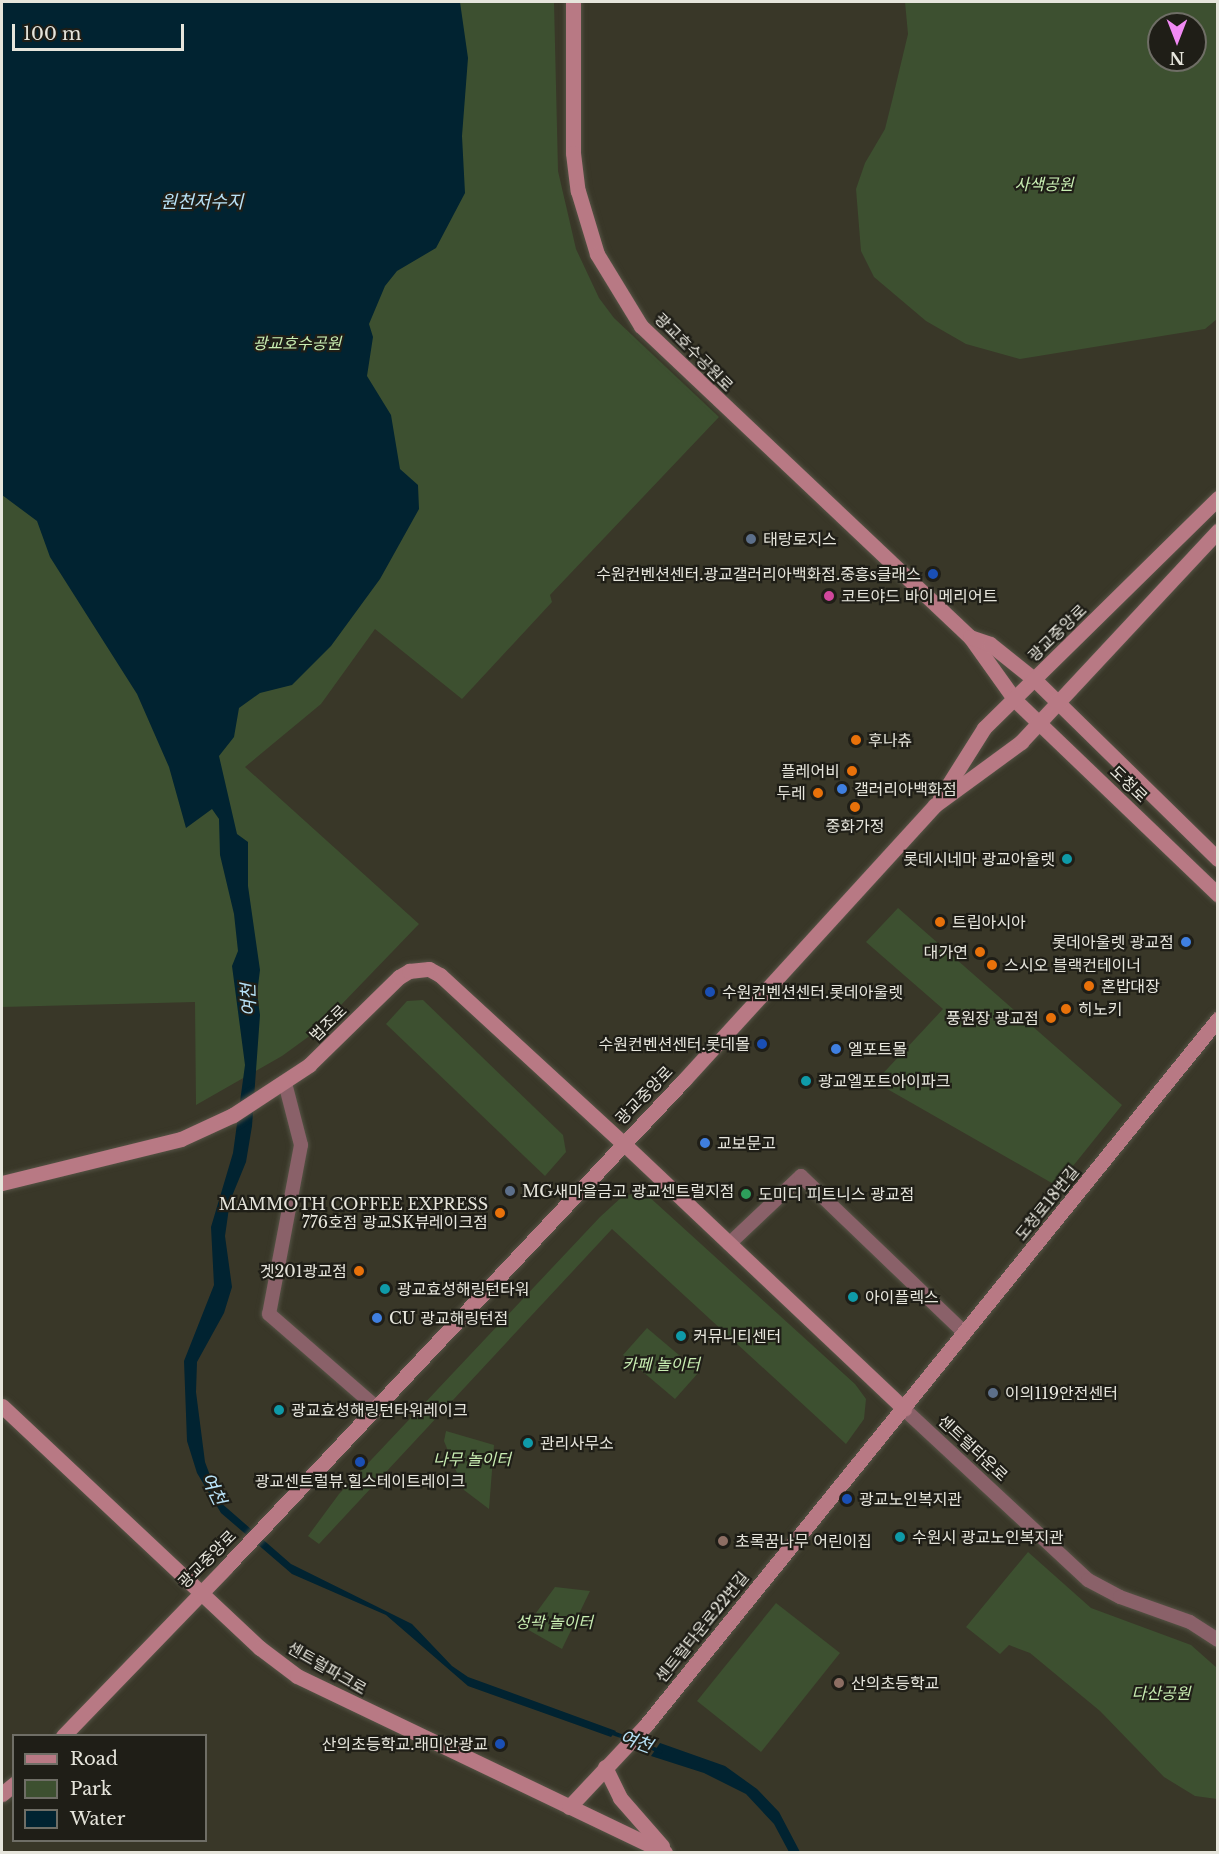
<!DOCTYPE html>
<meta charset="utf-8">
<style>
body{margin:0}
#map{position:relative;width:1219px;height:1854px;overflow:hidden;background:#393728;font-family:"Libre Baskerville","Noto Sans KR",serif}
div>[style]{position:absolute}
.green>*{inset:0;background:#3d5030}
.water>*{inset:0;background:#012331}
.stream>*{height:4px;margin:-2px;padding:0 2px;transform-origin:2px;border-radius:2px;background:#012331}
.roads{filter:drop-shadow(0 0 2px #555345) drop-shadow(0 0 2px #555345)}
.street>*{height:14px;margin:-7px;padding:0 7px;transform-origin:7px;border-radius:7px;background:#8a6169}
.secondary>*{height:15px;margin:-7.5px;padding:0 7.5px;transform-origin:7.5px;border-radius:7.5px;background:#b87984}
.dots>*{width:16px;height:16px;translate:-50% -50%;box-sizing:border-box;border:3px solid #1f1e17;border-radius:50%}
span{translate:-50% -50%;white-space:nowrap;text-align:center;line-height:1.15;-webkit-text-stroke:4.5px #1f1e17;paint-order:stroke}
.park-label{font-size:16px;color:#c8edb2;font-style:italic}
.street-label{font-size:16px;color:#e6e5dc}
.poi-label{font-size:16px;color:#e6e5dc}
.left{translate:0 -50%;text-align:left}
.right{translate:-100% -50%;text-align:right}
.water-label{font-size:18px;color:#b8e2f7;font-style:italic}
.frame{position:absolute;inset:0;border:3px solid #e6e5dc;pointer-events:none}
.legend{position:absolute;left:12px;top:1734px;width:195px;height:108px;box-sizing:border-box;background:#1f1e17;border:2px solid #6f6e66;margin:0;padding:8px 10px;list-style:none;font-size:18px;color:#e6e5dc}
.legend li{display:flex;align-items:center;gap:12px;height:30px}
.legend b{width:30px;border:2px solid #6f6e66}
.north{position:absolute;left:1147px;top:12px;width:60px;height:60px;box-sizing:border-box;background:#1f1e17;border:2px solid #6f6e66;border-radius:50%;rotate:180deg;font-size:16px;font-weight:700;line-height:24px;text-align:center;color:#e6e5dc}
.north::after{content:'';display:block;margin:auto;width:21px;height:27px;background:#f18af4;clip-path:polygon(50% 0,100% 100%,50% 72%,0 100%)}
.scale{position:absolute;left:12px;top:24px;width:172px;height:27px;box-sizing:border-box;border:3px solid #e6e5dc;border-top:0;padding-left:8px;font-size:18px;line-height:21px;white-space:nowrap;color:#e6e5dc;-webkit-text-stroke:4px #1f1e17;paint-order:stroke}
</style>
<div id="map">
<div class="green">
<div style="clip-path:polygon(2px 2px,554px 2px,558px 171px,576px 249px,599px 298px,614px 318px,719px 417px,550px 595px,552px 602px,462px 699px,375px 629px,321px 704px,245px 767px,419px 924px,315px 1032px,282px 1056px,196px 1105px,195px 1002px,2px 1007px)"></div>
<div style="clip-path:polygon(evenodd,905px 2px,1217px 2px,1217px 319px,1205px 329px,1020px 359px,966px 344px,926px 321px,874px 277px,861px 251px,856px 189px,865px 163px,885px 129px,892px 101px,908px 34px,905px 2px,1159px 24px,1195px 24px,1195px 60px,1159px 60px,1159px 24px)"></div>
<div style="clip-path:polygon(898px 908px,1122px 1105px,1057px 1186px,875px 1082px,943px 1009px,866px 942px)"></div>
<div style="clip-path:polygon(423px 1000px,563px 1135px,566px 1152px,545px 1176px,386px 1024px,407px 1001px)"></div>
<div style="clip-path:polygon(646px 1194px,855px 1384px,866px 1399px,864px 1419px,846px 1444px,612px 1229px,319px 1544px,308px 1536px,339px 1494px,600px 1217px,624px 1195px)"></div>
<div style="clip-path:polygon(647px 1328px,699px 1372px,675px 1399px,623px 1355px)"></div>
<div style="clip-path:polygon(446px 1431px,494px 1445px,489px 1509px,464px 1490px,444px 1441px)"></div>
<div style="clip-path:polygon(1028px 1552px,1091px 1608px,1191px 1645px,1217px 1668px,1217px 1799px,1195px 1796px,1164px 1777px,1100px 1711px,1030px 1653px,1009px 1645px,1000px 1654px,966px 1627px)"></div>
<div style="clip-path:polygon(555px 1587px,590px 1591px,562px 1649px,525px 1628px)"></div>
<div style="clip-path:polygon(776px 1603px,840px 1653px,761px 1752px,697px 1701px)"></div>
</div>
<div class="water">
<div style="clip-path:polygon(2px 2px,460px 2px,468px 58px,462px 136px,465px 193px,436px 248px,397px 271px,385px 286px,369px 324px,373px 337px,367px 376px,391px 415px,400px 469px,418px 485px,419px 509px,380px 579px,331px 646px,292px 685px,260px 693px,239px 708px,234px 737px,219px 756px,237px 834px,248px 842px,248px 886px,260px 970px,257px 994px,260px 1015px,252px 1126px,246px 1162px,230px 1201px,225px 1236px,232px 1287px,224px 1313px,197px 1362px,196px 1392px,205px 1462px,220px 1502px,291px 1564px,412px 1624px,452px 1666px,468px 1677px,616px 1731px,611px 1737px,468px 1686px,386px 1615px,292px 1574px,221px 1513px,197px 1473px,187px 1441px,184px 1361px,214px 1285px,211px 1227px,233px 1153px,245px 1065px,232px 966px,238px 951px,234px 914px,220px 855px,219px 819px,212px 809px,186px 828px,169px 767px,137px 694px,50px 557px,37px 521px,2px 495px)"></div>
<div style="clip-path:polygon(660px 1743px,725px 1766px,757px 1789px,779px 1812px,800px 1852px,789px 1852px,774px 1824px,746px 1794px,704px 1773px,651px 1756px)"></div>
</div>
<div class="stream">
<div style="left:610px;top:1732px;width:20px;rotate:20deg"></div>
<div style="left:636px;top:1742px;width:26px;rotate:21deg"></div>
</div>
<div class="roads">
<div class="street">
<div style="left:285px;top:1083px;width:64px;rotate:75.5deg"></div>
<div style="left:301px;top:1145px;width:172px;rotate:100.7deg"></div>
<div style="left:269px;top:1314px;width:140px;rotate:41deg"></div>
<div style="left:729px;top:1244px;width:99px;rotate:-43.4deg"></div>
<div style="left:801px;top:1176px;width:227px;rotate:43.8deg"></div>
<div style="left:904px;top:1409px;width:251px;rotate:42.9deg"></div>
<div style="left:1088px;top:1580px;width:36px;rotate:28deg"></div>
<div style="left:1120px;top:1597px;width:74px;rotate:19.7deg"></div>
<div style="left:1190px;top:1622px;width:33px;rotate:33deg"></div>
</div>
<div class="secondary">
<div style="left:573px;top:2px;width:151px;rotate:90deg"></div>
<div style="left:573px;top:153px;width:38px;rotate:83deg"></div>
<div style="left:578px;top:191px;width:66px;rotate:73.2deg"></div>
<div style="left:597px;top:254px;width:84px;rotate:58.6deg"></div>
<div style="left:641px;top:326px;width:453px;rotate:43.4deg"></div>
<div style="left:970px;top:637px;width:77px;rotate:54.5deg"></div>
<div style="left:1015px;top:700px;width:281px;rotate:43.8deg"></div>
<div style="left:970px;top:637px;width:21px;rotate:19deg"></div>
<div style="left:990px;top:644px;width:58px;rotate:38.7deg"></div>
<div style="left:1035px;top:680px;width:256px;rotate:44.4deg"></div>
<div style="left:940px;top:798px;width:83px;rotate:-57.8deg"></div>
<div style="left:984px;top:728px;width:328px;rotate:-44.5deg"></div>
<div style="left:2px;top:1183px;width:184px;rotate:-13.8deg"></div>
<div style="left:181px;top:1139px;width:57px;rotate:-24.8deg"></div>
<div style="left:233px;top:1115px;width:91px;rotate:-33.3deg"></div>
<div style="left:309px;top:1065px;width:126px;rotate:-44.4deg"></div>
<div style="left:399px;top:977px;width:12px;rotate:-31deg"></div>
<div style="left:409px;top:971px;width:20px;rotate:-6deg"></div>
<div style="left:429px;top:969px;width:13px;rotate:29deg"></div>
<div style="left:440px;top:975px;width:248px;rotate:42.6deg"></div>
<div style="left:623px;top:1143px;width:387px;rotate:43.4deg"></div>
<div style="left:2px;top:1406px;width:354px;rotate:43.2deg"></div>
<div style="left:260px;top:1648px;width:46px;rotate:37.1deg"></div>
<div style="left:297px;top:1676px;width:408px;rotate:25.6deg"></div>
<div style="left:63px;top:1736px;width:235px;rotate:-46deg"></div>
<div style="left:226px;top:1567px;width:669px;rotate:-46.76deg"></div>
<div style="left:684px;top:1080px;width:372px;rotate:-47.6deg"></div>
<div style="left:935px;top:805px;width:107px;rotate:-36.2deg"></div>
<div style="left:1021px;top:742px;width:289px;rotate:-47deg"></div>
<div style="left:605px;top:1767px;width:34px;rotate:64deg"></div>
<div style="left:620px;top:1798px;width:64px;rotate:48.8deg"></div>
<div style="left:2px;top:1794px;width:16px;rotate:-40deg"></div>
<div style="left:569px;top:1807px;width:112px;rotate:-46.8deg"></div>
<div style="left:646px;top:1725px;width:909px;rotate:-50.99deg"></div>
</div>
</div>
<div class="dots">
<div style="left:751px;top:539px;background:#5c6f8a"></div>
<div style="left:933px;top:574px;background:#1a4fb4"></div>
<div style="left:829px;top:596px;background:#d1479c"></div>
<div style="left:856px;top:740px;background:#e8710a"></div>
<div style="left:852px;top:771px;background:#e8710a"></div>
<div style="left:842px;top:789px;background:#3f7fe0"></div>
<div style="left:818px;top:793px;background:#e8710a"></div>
<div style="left:855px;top:807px;background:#e8710a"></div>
<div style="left:1067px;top:859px;background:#0f9aa8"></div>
<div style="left:940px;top:922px;background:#e8710a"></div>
<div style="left:1186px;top:942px;background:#3f7fe0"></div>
<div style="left:980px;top:952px;background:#e8710a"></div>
<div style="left:992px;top:965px;background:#e8710a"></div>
<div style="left:1089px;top:986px;background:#e8710a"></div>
<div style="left:710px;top:992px;background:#1a4fb4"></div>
<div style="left:1066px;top:1009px;background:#e8710a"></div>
<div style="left:1051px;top:1018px;background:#e8710a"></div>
<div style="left:762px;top:1044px;background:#1a4fb4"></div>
<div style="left:836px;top:1049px;background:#3f7fe0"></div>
<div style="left:806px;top:1081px;background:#0f9aa8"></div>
<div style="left:705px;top:1143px;background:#3f7fe0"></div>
<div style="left:510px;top:1191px;background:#5c6f8a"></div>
<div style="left:746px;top:1194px;background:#2e9e5b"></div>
<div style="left:500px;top:1213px;background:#e8710a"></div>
<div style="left:359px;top:1271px;background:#e8710a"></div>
<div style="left:385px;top:1289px;background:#0f9aa8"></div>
<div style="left:853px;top:1297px;background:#0f9aa8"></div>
<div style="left:377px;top:1318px;background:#3f7fe0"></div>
<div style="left:681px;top:1336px;background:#0f9aa8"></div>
<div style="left:993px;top:1393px;background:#5c6f8a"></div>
<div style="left:279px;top:1410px;background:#0f9aa8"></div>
<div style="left:528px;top:1443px;background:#0f9aa8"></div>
<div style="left:360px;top:1462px;background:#1a4fb4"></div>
<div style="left:847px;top:1499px;background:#1a4fb4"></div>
<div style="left:900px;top:1537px;background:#0f9aa8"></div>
<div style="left:723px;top:1541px;background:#8d6e63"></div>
<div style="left:839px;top:1683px;background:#8d6e63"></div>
<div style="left:500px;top:1744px;background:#1a4fb4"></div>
</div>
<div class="park-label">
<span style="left:1044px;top:184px">사색공원</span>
<span style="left:297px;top:343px">광교호수공원</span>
<span style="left:661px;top:1364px">카페 놀이터</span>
<span style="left:472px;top:1459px">나무 놀이터</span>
<span style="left:554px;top:1622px">성곽 놀이터</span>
<span style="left:1161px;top:1693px">다산공원</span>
</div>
<div class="street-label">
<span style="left:694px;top:352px;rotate:45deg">광교호수공원로</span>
<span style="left:1057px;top:633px;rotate:-44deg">광교중앙로</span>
<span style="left:1129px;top:784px;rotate:44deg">도청로</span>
<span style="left:328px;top:1023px;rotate:-44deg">법조로</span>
<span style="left:644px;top:1095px;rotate:-46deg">광교중앙로</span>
<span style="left:1047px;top:1203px;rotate:-51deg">도청로18번길</span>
<span style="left:973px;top:1448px;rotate:43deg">센트럴타운로</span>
<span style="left:207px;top:1559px;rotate:-45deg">광교중앙로</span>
<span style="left:702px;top:1627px;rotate:-51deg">센트럴타운로22번길</span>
<span style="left:327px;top:1668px;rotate:30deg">센트럴파크로</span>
</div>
<div class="poi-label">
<span class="left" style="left:763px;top:539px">태랑로지스</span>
<span class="right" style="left:921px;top:574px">수원컨벤션센터.광교갤러리아백화점.중흥s클래스</span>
<span class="left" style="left:841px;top:596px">코트야드 바이 메리어트</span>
<span class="left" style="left:868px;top:740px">후나츄</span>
<span class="right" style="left:840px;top:771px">플레어비</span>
<span class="left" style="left:854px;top:789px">갤러리아백화점</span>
<span class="right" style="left:806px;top:793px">두레</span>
<span style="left:855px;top:826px">중화가정</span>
<span class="right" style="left:1055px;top:859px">롯데시네마 광교아울렛</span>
<span class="left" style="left:952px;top:922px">트립아시아</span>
<span class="right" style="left:1174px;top:942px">롯데아울렛 광교점</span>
<span class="right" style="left:968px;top:952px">대가연</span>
<span class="left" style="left:1004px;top:965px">스시오 블랙컨테이너</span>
<span class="left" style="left:1101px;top:986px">혼밥대장</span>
<span class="left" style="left:722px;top:992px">수원컨벤션센터.롯데아울렛</span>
<span class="left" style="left:1078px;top:1009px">히노키</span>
<span class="right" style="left:1039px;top:1018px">풍원장 광교점</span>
<span class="right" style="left:750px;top:1044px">수원컨벤션센터.롯데몰</span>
<span class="left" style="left:848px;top:1049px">엘포트몰</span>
<span class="left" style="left:818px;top:1081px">광교엘포트아이파크</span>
<span class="left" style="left:717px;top:1143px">교보문고</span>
<span class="left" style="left:522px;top:1191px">MG새마을금고 광교센트럴지점</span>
<span class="left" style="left:758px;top:1194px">도미디 피트니스 광교점</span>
<span class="right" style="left:488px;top:1213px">MAMMOTH COFFEE EXPRESS<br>776호점 광교SK뷰레이크점</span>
<span class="right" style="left:347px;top:1271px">겟201광교점</span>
<span class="left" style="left:397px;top:1289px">광교효성해링턴타워</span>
<span class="left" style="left:865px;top:1297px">아이플렉스</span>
<span class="left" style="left:389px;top:1318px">CU 광교해링턴점</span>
<span class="left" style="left:693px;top:1336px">커뮤니티센터</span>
<span class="left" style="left:1005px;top:1393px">이의119안전센터</span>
<span class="left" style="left:291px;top:1410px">광교효성해링턴타워레이크</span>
<span class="left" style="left:540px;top:1443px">관리사무소</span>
<span style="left:360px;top:1481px">광교센트럴뷰.힐스테이트레이크</span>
<span class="left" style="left:859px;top:1499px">광교노인복지관</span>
<span class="left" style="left:912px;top:1537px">수원시 광교노인복지관</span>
<span class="left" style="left:735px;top:1541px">초록꿈나무 어린이집</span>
<span class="left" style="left:851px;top:1683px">산의초등학교</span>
<span class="right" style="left:488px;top:1744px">산의초등학교.래미안광교</span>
</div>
<div class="water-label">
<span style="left:202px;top:202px">원천저수지</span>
<span style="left:249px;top:1000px;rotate:-92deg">여천</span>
<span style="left:213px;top:1489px;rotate:64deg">여천</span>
<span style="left:636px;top:1742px;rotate:20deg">여천</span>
</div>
<div class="frame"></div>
<ul class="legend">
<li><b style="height:8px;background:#b87984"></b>Road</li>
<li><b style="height:16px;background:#3d5030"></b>Park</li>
<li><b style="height:16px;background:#012331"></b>Water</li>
</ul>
<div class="north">N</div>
<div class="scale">100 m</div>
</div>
